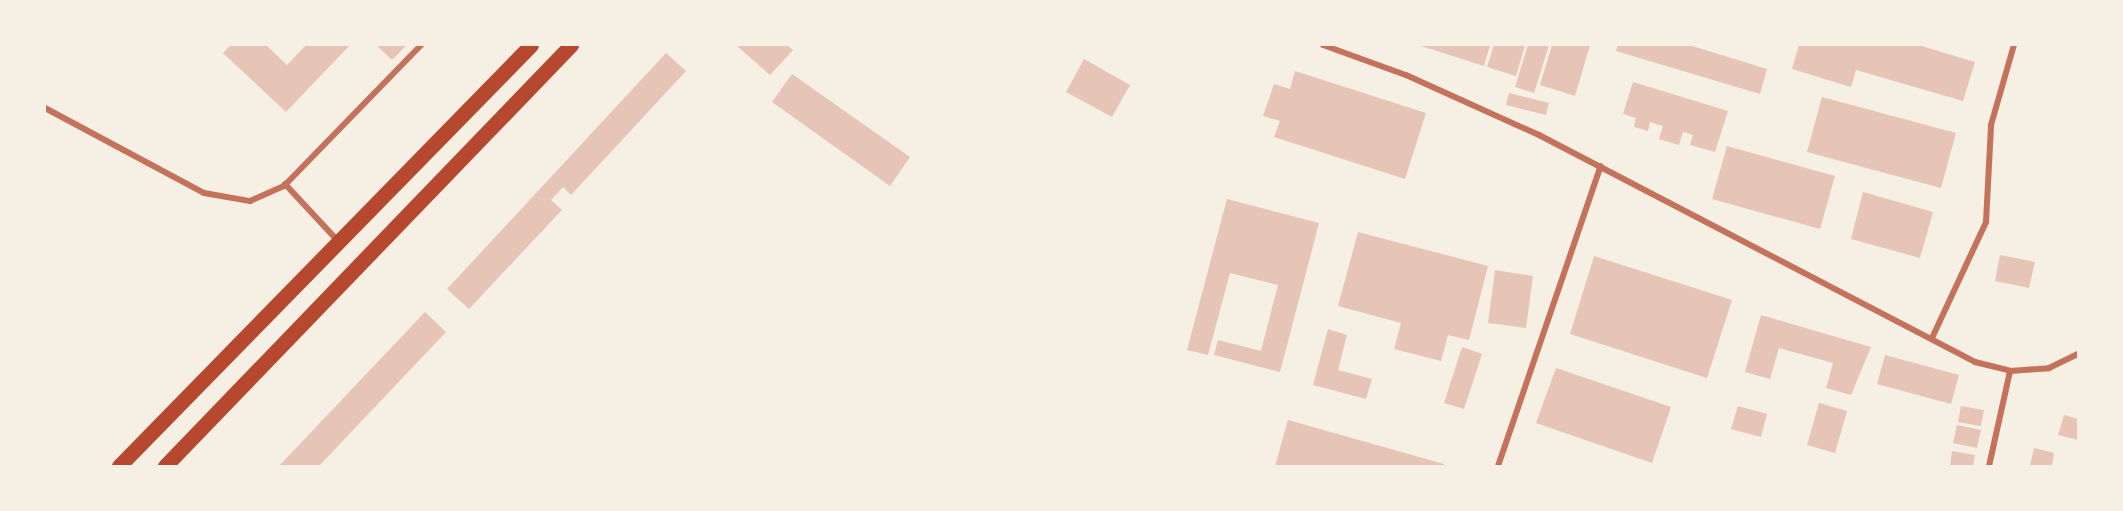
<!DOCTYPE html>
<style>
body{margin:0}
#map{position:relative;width:2123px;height:511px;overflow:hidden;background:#f6efe4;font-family:"Nunito Sans",sans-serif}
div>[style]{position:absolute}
.building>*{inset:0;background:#e6c5b7}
.minor>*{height:6px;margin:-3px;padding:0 3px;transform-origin:3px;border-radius:3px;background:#c5725c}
.primary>*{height:15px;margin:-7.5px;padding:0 7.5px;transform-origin:7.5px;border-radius:7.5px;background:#b5482f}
span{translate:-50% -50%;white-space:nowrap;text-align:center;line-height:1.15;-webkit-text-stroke:6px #f6efe4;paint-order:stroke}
.frame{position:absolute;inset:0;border:46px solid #f6efe4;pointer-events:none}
</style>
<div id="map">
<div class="building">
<div style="clip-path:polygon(231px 45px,266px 45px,287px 65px,306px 45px,350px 45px,286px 112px,223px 53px)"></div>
<div style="clip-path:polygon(376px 45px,407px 45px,392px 60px)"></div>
<div style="clip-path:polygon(736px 45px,787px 45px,793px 50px,770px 75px)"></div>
<div style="clip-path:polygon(1418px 45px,1490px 45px,1484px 66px)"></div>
<div style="clip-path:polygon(1494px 45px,1525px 45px,1516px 76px,1487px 67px)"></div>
<div style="clip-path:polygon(1528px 45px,1549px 45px,1534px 93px,1515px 87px)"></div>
<div style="clip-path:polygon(1552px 45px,1590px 45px,1575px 96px,1540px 85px)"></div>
<div style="clip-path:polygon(1618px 45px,1689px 45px,1767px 69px,1760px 94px,1616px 51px)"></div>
<div style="clip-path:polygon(1799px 45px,1918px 45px,1975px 62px,1963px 101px,1856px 70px,1851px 87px,1792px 69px)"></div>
<div style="clip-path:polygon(666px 53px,686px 71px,571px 195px,563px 187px,551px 200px,562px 210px,469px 309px,447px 289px)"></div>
<div style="clip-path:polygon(1084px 59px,1130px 85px,1112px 117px,1066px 92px)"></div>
<div style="clip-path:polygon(1295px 71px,1426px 113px,1405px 179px,1274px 137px,1280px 121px,1263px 116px,1274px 84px,1290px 89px)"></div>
<div style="clip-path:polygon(792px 74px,910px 157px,890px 186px,772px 102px)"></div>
<div style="clip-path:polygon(1633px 82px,1728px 111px,1715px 152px,1690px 145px,1693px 135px,1683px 132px,1679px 145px,1659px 139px,1663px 126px,1650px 122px,1648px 131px,1634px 127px,1636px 118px,1623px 114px)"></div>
<div style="clip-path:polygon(1509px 93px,1549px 103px,1546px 115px,1506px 105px)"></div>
<div style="clip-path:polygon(1822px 97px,1956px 133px,1941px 188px,1807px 152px)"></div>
<div style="clip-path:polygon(1727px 146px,1835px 176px,1820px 229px,1712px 199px)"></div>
<div style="clip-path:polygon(1863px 192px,1933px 212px,1920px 258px,1851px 239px)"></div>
<div style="clip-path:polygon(1227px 199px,1319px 223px,1280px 372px,1214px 355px,1218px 340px,1261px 351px,1278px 285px,1230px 273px,1208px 355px,1187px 350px)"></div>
<div style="clip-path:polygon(1358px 232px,1488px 266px,1469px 340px,1448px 335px,1441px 361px,1394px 349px,1401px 323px,1338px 306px)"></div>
<div style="clip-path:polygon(2000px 255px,2035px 262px,2029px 288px,1995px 281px)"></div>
<div style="clip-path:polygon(1594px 256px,1732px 300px,1707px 378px,1570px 334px)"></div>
<div style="clip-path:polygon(1495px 270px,1533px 276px,1526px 328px,1488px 323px)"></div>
<div style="clip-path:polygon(425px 312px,446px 332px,319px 466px,279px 466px)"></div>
<div style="clip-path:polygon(1761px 315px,1871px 347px,1851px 395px,1826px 388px,1833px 363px,1779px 348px,1770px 379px,1745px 372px)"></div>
<div style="clip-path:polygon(1328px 329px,1347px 335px,1338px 370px,1372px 379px,1366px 399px,1313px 385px)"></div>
<div style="clip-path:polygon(1462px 347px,1482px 354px,1464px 409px,1444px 403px)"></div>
<div style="clip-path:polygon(1885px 355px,1959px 375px,1951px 404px,1877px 384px)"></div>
<div style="clip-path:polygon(1556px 368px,1671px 407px,1652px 463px,1536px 423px)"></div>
<div style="clip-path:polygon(1819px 403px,1847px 411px,1835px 453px,1807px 445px)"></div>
<div style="clip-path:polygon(1738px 406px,1767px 414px,1761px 437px,1731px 429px)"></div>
<div style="clip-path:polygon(1961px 406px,1984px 410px,1981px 426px,1958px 422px)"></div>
<div style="clip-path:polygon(2064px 415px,2078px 419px,2078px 440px,2058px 435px)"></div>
<div style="clip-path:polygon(1288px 420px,1444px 464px,1444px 466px,1275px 466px)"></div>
<div style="clip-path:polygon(1957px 425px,1981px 430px,1977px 448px,1953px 443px)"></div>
<div style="clip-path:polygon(2034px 448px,2054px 453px,2052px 466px,2030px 466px)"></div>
<div style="clip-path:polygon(1952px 451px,1975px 455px,1973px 466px,1950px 466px)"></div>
</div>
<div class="minor">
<div style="left:1323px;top:45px;width:88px;rotate:19.9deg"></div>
<div style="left:1406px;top:75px;width:146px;rotate:24.3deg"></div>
<div style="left:1539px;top:135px;width:492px;rotate:27.5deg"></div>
<div style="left:1975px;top:362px;width:36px;rotate:14deg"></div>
<div style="left:2010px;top:371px;width:39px;rotate:-4deg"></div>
<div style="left:2049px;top:368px;width:32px;rotate:-26deg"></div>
<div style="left:45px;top:108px;width:180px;rotate:28.1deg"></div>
<div style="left:204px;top:193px;width:47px;rotate:9.9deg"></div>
<div style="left:250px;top:201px;width:37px;rotate:-24deg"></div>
<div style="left:284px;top:186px;width:197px;rotate:-45.8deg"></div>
<div style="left:285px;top:184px;width:78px;rotate:47.1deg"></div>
<div style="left:1932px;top:338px;width:128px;rotate:-65deg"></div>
<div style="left:1986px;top:222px;width:97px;rotate:-87deg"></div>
<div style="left:1991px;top:125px;width:83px;rotate:-74deg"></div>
<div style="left:1498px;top:466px;width:317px;rotate:-71.1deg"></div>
<div style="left:1989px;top:466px;width:97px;rotate:-77.5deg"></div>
</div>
<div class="primary">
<div style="left:119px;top:466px;width:589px;rotate:-45.62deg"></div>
<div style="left:165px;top:466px;width:585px;rotate:-46.04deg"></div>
</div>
<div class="frame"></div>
</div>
